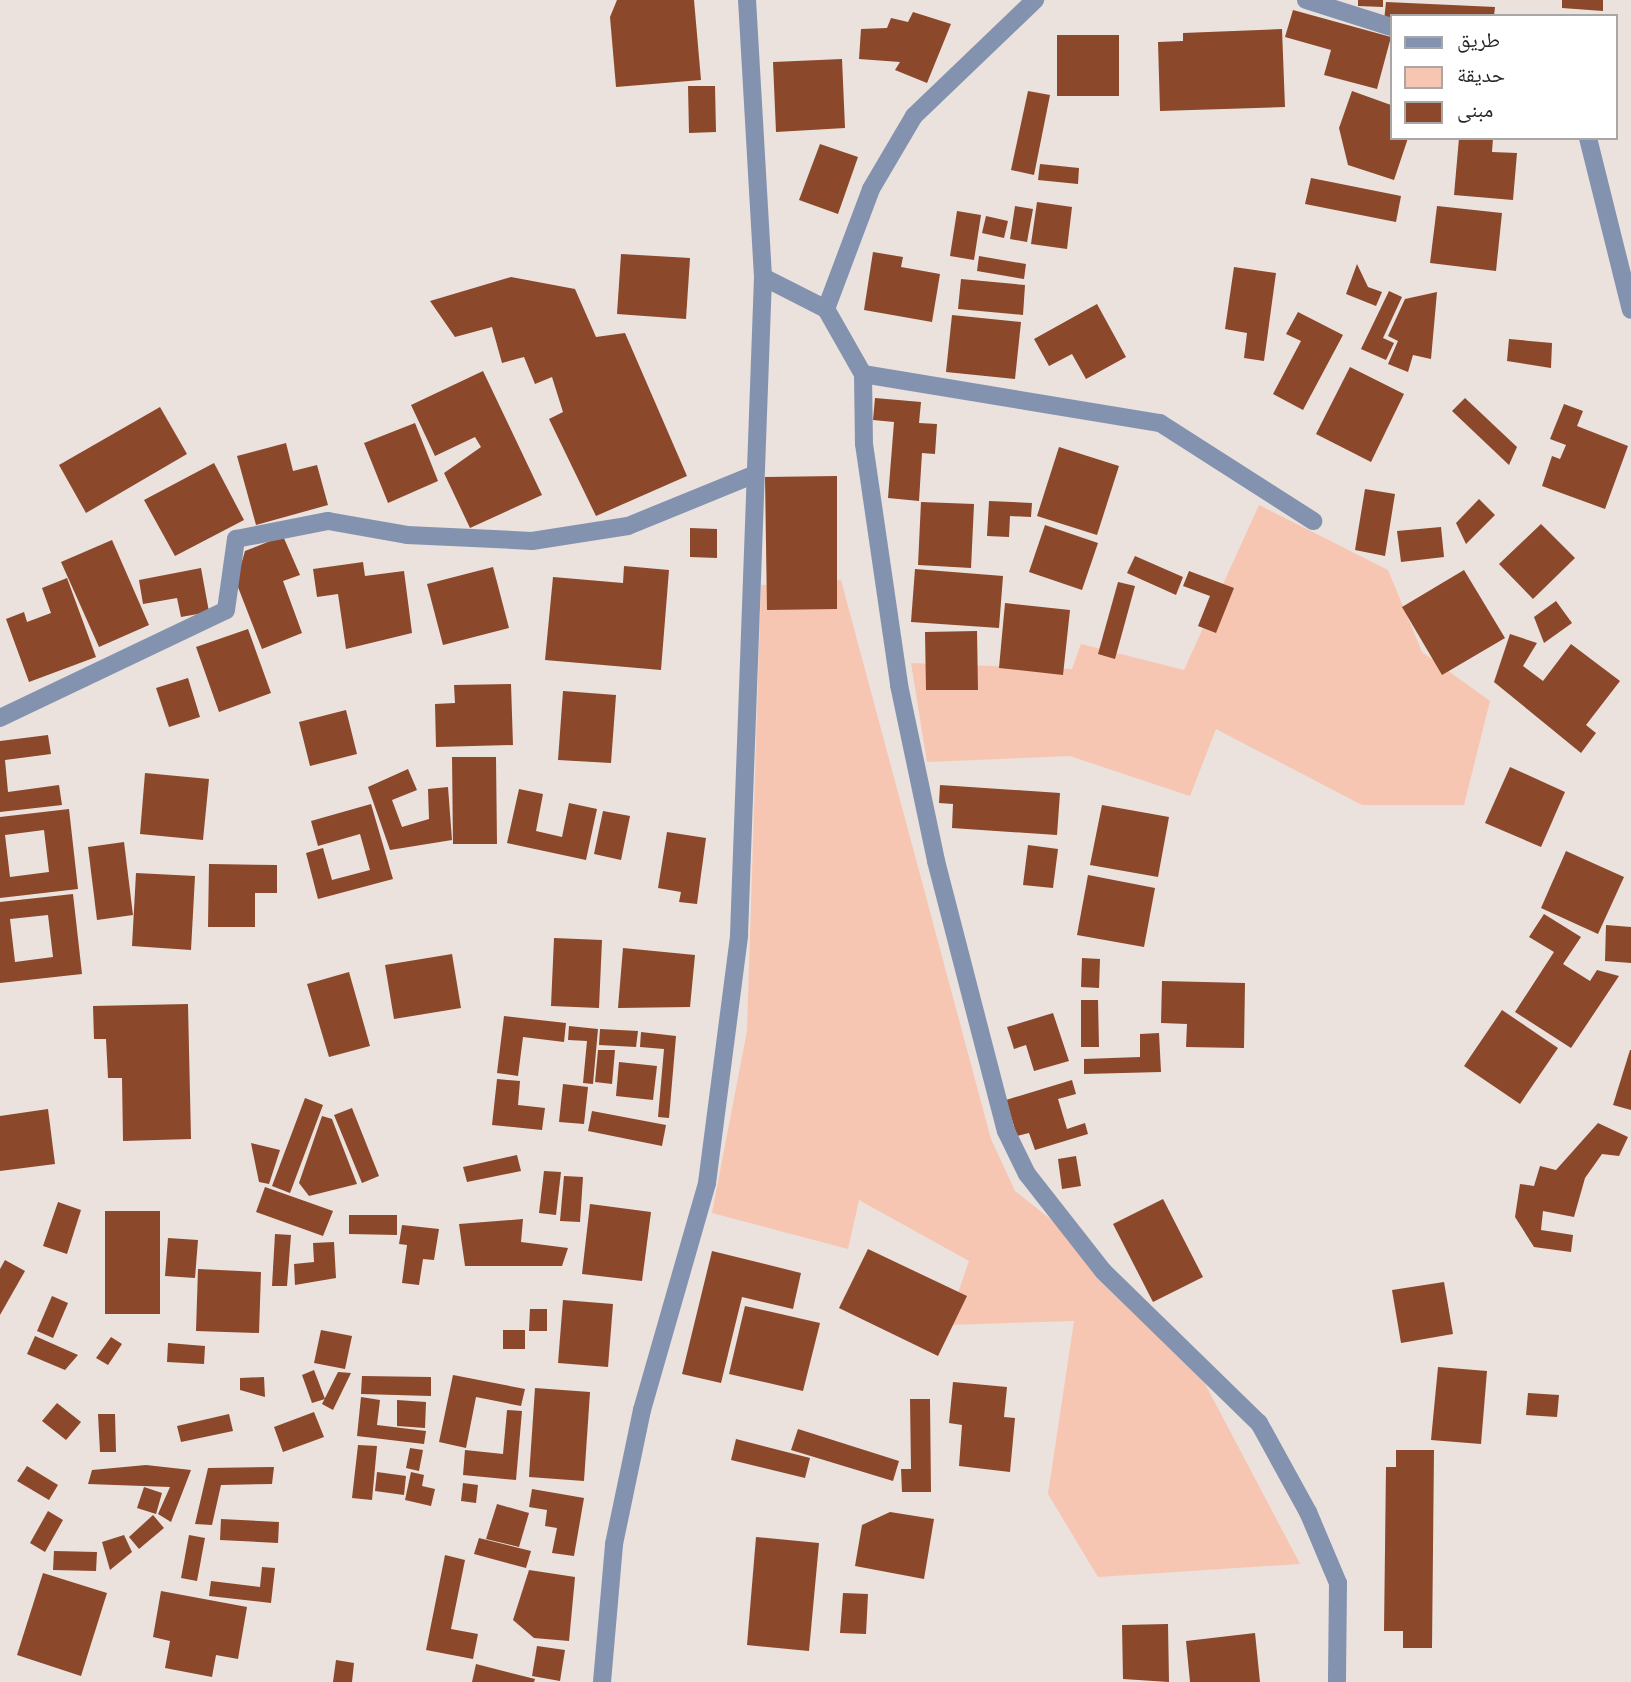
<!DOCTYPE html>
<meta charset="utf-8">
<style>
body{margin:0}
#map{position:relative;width:1631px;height:1682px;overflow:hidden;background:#ebe1dd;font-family:Mulish,"Noto Naskh Arabic",sans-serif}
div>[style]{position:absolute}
.green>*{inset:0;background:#f7c6b2}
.building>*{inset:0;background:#8b482b}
.minor>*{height:18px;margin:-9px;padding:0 9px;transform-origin:9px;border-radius:9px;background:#8393af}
span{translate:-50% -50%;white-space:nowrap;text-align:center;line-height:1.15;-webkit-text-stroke:7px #fff;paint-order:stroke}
.legend{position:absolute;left:1390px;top:14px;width:228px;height:126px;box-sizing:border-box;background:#fff;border:2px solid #a9a7a6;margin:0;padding:9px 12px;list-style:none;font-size:21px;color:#272321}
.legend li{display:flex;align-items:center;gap:14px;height:35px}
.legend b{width:35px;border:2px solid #a9a7a6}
</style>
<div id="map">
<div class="green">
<div style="clip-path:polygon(1259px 505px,1388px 570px,1422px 652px,1490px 701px,1464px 805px,1362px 805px,1216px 729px,1190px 796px,1070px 756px,927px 762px,911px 663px,1072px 669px,1081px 644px,1184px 670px)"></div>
<div style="clip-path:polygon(841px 580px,991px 1139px,1015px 1191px,1098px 1257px,1183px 1342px,1300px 1564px,1098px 1577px,1048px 1494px,1074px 1321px,947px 1325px,969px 1261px,859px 1200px,848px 1249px,712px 1213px,747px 1031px,761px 585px)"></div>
</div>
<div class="building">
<div style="clip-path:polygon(617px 0,694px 0,701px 80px,616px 87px,610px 17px)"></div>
<div style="clip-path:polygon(1358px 0,1383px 0,1383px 7px,1358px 6px)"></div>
<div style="clip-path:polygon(1562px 0,1603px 0,1603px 11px,1562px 8px)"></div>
<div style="clip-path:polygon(1386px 2px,1495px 7px,1494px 16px,1384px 21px)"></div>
<div style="clip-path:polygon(1293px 10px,1391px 37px,1377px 89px,1324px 75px,1331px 50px,1285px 37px)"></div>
<div style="clip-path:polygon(913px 12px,951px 24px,927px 83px,895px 70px,900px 62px,859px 59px,861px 29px,887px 28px,891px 18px,908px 22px)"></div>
<div style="clip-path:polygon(1282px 29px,1285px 107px,1160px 111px,1158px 42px,1183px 41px,1183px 33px)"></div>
<div style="clip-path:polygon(1057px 35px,1119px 35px,1119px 96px,1057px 96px)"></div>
<div style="clip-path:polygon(842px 59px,845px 128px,776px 132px,773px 62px)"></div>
<div style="clip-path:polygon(688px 86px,715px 86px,716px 132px,689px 133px)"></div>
<div style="clip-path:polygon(1028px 91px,1050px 95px,1034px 175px,1011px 170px)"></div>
<div style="clip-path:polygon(1352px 91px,1391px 105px,1391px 138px,1408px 138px,1394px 180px,1348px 165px,1339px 128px)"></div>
<div style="clip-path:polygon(1459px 138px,1493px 138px,1492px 152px,1517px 153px,1513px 200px,1454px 195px)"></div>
<div style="clip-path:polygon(820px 144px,858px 157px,838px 214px,799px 200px)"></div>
<div style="clip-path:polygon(1040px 164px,1079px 168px,1078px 184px,1038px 180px)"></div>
<div style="clip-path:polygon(1311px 178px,1401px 196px,1396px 222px,1305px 204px)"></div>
<div style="clip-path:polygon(1037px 202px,1072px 207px,1067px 249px,1031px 244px)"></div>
<div style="clip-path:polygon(1015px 206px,1033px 209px,1027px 242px,1010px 239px)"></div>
<div style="clip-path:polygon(1437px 206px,1502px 213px,1496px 271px,1430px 263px)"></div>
<div style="clip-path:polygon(957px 211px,981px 215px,974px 260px,950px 256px)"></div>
<div style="clip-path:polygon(986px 216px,1008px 221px,1004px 238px,982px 233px)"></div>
<div style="clip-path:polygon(873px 252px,903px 257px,901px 267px,940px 274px,932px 322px,864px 310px)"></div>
<div style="clip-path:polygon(621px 254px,690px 258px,686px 319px,617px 314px)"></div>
<div style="clip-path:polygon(979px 256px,1026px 264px,1024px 279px,977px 271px)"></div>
<div style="clip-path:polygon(1357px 264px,1368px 287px,1382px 292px,1376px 306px,1346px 294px)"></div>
<div style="clip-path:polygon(1234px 267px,1276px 273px,1264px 361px,1244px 358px,1247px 333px,1225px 329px)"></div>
<div style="clip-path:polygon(511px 277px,575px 289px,596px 337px,625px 333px,687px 476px,596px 516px,549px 419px,563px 412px,552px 377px,535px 384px,524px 357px,502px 363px,492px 327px,455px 337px,430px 301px)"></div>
<div style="clip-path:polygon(961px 279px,1025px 285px,1023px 315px,958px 309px)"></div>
<div style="clip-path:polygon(1389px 291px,1402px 297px,1383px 338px,1394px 343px,1386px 360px,1361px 349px)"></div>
<div style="clip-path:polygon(1437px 292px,1431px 359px,1413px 355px,1408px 372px,1388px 364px,1398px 341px,1388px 336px,1405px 299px)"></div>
<div style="clip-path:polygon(1097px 304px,1126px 357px,1086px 379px,1072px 354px,1049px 366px,1034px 339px)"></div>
<div style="clip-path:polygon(1298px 312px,1343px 335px,1303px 410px,1273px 394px,1301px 341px,1286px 334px)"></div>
<div style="clip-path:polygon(952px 315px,1021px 322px,1015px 379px,946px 372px)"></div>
<div style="clip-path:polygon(1509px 339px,1552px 343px,1551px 368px,1507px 361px)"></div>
<div style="clip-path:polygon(1350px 367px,1404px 394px,1371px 462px,1316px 434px)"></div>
<div style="clip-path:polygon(483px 371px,542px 495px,470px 528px,444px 473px,481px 447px,475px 437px,435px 456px,411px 405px)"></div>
<div style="clip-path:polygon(875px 398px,921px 402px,919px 423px,937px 424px,935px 454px,922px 453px,919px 501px,888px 498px,894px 422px,873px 420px)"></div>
<div style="clip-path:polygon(1465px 398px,1517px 447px,1509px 465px,1452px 411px)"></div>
<div style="clip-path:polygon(1564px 404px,1583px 411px,1577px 426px,1628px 446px,1605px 509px,1542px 486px,1552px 456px,1560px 459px,1566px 445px,1550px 439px)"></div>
<div style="clip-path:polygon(160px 407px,187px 454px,86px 513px,59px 465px)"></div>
<div style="clip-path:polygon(415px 423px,438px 481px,388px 503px,364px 443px)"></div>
<div style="clip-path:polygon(286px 443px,293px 471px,317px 465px,328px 505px,256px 525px,237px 456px)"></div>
<div style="clip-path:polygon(1059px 447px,1119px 466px,1097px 535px,1037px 516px)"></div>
<div style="clip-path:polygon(214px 463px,244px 520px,175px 556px,144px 500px)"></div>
<div style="clip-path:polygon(837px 476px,837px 609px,767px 610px,765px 477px)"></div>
<div style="clip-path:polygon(1365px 489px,1395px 494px,1385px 556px,1355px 550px)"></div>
<div style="clip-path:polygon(1479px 499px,1495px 515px,1466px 544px,1456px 523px)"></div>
<div style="clip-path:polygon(989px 501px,1032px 503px,1031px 517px,1010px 516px,1009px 537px,987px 536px)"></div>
<div style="clip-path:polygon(921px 502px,974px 504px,971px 568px,918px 565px)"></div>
<div style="clip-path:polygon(1541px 524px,1575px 558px,1533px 599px,1499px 564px)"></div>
<div style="clip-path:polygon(1045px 525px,1098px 543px,1082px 590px,1029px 572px)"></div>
<div style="clip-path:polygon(1441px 527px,1444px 557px,1401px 562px,1397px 531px)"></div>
<div style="clip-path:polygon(690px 528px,717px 529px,717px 558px,690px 557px)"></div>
<div style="clip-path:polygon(283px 536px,300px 575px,283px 581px,302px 633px,262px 649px,236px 582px,245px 551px)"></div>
<div style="clip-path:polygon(112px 540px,149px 625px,99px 647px,61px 562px)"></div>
<div style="clip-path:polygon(1135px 556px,1183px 577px,1176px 595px,1127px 573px)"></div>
<div style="clip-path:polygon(363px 562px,365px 576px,404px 571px,412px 633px,346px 649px,338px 594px,317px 597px,313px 569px)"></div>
<div style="clip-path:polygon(624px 566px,669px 570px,661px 670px,545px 660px,553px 577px,623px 583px)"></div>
<div style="clip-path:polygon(493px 567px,509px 628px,443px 645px,427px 584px)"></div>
<div style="clip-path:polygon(201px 568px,209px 612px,181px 617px,177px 598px,143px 604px,139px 580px)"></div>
<div style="clip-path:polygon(915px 569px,1003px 576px,999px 628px,911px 622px)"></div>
<div style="clip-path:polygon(1464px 570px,1505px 638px,1442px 675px,1402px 607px)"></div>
<div style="clip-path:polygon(1189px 571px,1234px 588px,1216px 633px,1198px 626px,1210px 596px,1183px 586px)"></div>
<div style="clip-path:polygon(67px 578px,96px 657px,29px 682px,6px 619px,24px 612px,27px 622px,51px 613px,42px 588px)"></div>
<div style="clip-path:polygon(1118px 582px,1135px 586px,1115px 659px,1098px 654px)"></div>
<div style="clip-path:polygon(1556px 601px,1572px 623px,1544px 643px,1534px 617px)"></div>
<div style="clip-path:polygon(1005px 603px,1070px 610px,1063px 675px,999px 668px)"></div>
<div style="clip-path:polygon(248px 629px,271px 693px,219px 712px,196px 647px)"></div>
<div style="clip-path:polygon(977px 631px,978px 690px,926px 690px,925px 632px)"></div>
<div style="clip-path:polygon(1510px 634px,1537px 643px,1523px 666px,1543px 681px,1571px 644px,1620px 681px,1586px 725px,1596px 733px,1581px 753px,1494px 682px)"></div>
<div style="clip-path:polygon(188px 678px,200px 717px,169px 727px,156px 688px)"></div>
<div style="clip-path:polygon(511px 684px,513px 745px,436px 747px,435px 704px,455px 703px,454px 685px)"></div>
<div style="clip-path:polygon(563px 691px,616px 695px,611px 763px,558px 760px)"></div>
<div style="clip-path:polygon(346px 710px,357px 754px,310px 766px,299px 722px)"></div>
<div style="clip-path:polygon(48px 735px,51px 754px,5px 760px,8px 792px,59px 785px,62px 805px,0 812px,0 741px)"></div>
<div style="clip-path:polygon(452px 757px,496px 757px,497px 844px,453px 844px)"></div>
<div style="clip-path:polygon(1510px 767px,1565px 792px,1541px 847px,1485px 823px)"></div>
<div style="clip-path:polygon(408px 769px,417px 790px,392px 800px,402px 827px,429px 819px,428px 789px,448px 787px,452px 840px,390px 850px,368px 787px)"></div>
<div style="clip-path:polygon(145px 773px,209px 779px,203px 840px,140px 834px)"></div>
<div style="clip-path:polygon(940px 785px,1060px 793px,1057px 835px,952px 828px,953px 804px,939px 803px)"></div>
<div style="clip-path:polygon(519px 789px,543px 794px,536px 831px,562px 837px,569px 803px,597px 809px,586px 860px,507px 843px)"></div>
<div style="clip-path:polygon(371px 804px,393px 879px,318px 899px,306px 853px,323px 848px,332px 880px,370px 870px,360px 834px,318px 846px,311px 821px)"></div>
<div style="clip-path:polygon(1102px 805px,1169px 817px,1158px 877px,1090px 865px)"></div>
<div style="clip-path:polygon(evenodd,69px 809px,78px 889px,0 898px,0 817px,69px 809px,44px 830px,49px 872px,10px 877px,5px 835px,44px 830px)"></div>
<div style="clip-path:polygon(603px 811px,630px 816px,621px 860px,594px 854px)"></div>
<div style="clip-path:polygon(667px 832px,706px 838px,697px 904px,679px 902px,681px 892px,658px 888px)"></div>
<div style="clip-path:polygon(124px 842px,133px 915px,97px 920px,88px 847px)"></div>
<div style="clip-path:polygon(1028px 845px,1058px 849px,1053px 888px,1023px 885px)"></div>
<div style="clip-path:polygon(1566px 851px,1624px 877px,1598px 934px,1541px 908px)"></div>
<div style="clip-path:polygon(209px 864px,277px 865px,277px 893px,255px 893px,255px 927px,208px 927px)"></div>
<div style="clip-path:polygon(136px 873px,195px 876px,191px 950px,132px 946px)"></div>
<div style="clip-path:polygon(1088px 875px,1155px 888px,1144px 947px,1077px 935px)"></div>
<div style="clip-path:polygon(evenodd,73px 894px,82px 974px,0 983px,0 902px,73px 894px,48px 915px,53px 957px,15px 962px,10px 919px,48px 915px)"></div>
<div style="clip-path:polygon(1544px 914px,1581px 937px,1563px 964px,1590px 981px,1597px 970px,1619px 976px,1571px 1048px,1515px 1012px,1554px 952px,1529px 937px)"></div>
<div style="clip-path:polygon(1606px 925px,1631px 927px,1631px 963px,1605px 961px)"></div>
<div style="clip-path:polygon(554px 938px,602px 940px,599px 1008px,551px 1006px)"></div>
<div style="clip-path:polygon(623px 948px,695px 955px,690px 1007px,618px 1008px)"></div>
<div style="clip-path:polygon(452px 954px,461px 1008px,394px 1019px,385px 965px)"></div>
<div style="clip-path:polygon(1082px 958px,1100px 959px,1099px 988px,1081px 987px)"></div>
<div style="clip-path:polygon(349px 972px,370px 1046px,329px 1057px,307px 984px)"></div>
<div style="clip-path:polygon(1162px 981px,1245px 983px,1244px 1048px,1186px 1047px,1187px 1024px,1161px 1023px)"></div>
<div style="clip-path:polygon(1081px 1000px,1098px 1000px,1099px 1047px,1081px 1047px)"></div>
<div style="clip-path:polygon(188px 1004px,191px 1139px,123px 1141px,122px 1078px,108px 1078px,106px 1039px,94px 1039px,93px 1006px)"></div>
<div style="clip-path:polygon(1502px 1010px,1558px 1048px,1520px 1104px,1464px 1066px)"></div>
<div style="clip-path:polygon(1053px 1013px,1069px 1061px,1034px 1071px,1026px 1045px,1014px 1049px,1007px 1027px)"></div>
<div style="clip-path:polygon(504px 1016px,566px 1023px,564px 1042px,523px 1037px,518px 1076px,497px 1073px)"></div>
<div style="clip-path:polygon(569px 1026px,598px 1029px,593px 1084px,583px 1083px,587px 1041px,568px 1040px)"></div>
<div style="clip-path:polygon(600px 1029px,638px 1031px,636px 1047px,599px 1045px)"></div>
<div style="clip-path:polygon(641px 1032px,676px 1036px,669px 1118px,658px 1117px,664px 1049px,640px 1047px)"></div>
<div style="clip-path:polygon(1159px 1033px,1161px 1072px,1084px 1074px,1084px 1059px,1140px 1057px,1140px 1034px)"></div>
<div style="clip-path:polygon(598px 1050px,615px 1050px,612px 1084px,595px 1082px)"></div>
<div style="clip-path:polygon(1630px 1050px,1631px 1050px,1631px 1110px,1613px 1105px)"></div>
<div style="clip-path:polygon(619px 1062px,657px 1066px,653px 1100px,616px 1096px)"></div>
<div style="clip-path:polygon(497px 1079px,520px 1081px,518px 1105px,545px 1108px,542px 1130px,492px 1125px)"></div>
<div style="clip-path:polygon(1072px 1080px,1076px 1094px,1058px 1099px,1067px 1129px,1085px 1123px,1088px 1134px,1035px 1150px,1029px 1133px,1017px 1136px,1006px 1100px)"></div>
<div style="clip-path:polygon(563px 1084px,588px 1087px,584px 1124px,559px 1122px)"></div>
<div style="clip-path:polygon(305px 1098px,323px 1105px,290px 1193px,272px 1186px)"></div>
<div style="clip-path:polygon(352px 1108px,379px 1176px,362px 1183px,334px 1115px)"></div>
<div style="clip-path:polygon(48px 1109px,55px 1164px,0 1171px,0 1116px)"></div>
<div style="clip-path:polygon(592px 1111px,666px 1125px,662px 1146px,588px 1131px)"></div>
<div style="clip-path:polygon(322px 1116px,332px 1119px,357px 1184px,309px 1196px,299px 1183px)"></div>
<div style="clip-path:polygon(1598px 1123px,1628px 1137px,1619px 1156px,1602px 1154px,1585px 1178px,1574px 1217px,1543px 1211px,1541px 1230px,1573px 1235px,1571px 1252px,1534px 1247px,1515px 1217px,1520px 1184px,1534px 1186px,1540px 1166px,1556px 1170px)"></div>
<div style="clip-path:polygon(251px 1143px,280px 1150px,269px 1184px,259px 1182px)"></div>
<div style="clip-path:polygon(517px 1155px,521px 1171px,467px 1182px,463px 1167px)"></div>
<div style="clip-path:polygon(1076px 1156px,1081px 1186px,1062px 1189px,1058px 1159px)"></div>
<div style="clip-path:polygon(544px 1171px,561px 1172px,556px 1215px,539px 1213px)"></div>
<div style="clip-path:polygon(564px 1176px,583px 1177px,580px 1222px,560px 1221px)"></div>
<div style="clip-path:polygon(265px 1187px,333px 1211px,323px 1236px,256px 1212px)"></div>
<div style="clip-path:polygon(1163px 1199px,1203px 1277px,1153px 1302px,1113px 1224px)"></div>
<div style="clip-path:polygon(58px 1202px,81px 1210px,67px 1254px,43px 1246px)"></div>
<div style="clip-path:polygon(590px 1204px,651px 1212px,642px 1281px,582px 1274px)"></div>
<div style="clip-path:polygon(105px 1211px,160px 1211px,160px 1314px,105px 1314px)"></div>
<div style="clip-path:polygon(349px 1215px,397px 1215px,397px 1235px,349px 1234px)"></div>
<div style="clip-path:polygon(523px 1219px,521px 1242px,568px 1248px,562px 1266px,465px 1266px,459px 1224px)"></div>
<div style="clip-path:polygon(402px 1225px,439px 1229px,434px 1260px,423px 1259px,419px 1285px,402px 1283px,407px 1245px,399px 1244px)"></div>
<div style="clip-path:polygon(275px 1234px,291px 1235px,287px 1286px,272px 1286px)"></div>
<div style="clip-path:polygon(168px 1238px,198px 1240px,195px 1278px,165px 1276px)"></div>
<div style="clip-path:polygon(334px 1242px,336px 1278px,295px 1285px,294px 1264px,314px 1262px,313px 1243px)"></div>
<div style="clip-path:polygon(868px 1249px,967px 1296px,938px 1356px,839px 1308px)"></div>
<div style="clip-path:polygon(712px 1251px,801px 1273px,793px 1309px,742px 1297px,721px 1383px,682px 1374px)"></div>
<div style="clip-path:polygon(5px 1260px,25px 1271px,0 1315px,0 1269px)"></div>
<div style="clip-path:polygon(198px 1269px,261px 1272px,259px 1333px,196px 1331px)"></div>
<div style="clip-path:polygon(1444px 1282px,1453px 1334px,1401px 1343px,1392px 1290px)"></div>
<div style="clip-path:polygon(52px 1296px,68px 1303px,53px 1338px,37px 1331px)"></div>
<div style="clip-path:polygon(563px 1300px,613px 1304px,608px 1367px,558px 1363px)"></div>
<div style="clip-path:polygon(745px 1306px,820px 1323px,803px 1391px,729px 1374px)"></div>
<div style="clip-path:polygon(530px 1309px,547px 1309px,547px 1331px,529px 1331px)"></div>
<div style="clip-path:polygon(321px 1330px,352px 1336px,345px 1369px,314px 1363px)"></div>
<div style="clip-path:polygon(503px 1330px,525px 1330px,525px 1349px,503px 1349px)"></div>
<div style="clip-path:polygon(35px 1336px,78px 1355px,65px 1370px,27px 1354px)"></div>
<div style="clip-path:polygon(111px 1337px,122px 1344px,108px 1365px,96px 1358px)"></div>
<div style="clip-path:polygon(168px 1343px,205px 1346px,204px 1364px,167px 1362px)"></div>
<div style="clip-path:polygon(1438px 1367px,1487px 1371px,1481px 1444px,1431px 1440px)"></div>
<div style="clip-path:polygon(314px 1370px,325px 1399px,312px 1403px,302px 1375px)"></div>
<div style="clip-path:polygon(338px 1372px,351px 1373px,333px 1410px,322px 1404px)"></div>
<div style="clip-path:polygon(453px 1375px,525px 1389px,521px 1406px,476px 1397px,466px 1448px,439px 1442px)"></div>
<div style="clip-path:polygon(362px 1376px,431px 1377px,431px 1396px,361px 1394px)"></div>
<div style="clip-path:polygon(264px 1377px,265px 1397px,240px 1390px,240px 1378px)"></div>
<div style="clip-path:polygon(953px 1382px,1007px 1387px,1004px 1417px,1015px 1418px,1010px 1472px,959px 1466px,962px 1425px,949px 1423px)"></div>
<div style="clip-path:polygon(535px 1388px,590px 1392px,584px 1481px,529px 1477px)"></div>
<div style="clip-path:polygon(1528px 1393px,1559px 1395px,1557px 1417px,1526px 1415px)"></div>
<div style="clip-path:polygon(361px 1397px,380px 1400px,377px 1425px,426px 1431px,424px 1444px,357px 1436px)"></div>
<div style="clip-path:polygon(910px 1399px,930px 1399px,931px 1492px,902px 1492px,901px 1469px,911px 1469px)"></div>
<div style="clip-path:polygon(397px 1400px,426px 1402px,425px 1428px,397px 1426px)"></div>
<div style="clip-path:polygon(57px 1403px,81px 1422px,66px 1440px,42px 1421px)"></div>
<div style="clip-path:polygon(507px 1410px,522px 1411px,516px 1480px,463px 1475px,465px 1450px,503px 1454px)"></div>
<div style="clip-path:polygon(314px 1412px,324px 1437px,283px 1452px,274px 1427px)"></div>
<div style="clip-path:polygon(98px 1414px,115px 1414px,116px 1452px,100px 1452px)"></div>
<div style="clip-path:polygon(229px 1414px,233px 1431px,181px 1442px,177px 1426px)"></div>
<div style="clip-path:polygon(798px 1429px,899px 1461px,893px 1481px,791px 1450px)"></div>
<div style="clip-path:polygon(736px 1439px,810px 1458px,805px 1478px,731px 1460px)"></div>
<div style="clip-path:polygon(358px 1445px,377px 1446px,372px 1500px,352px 1498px)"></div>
<div style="clip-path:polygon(410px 1448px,423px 1450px,419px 1471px,406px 1468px)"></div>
<div style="clip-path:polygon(1396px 1450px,1434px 1450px,1432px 1648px,1403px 1648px,1403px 1631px,1384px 1631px,1386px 1467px,1396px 1467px)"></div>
<div style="clip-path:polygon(146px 1465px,191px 1470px,171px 1522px,158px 1514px,170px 1487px,88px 1484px,92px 1470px)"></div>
<div style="clip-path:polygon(27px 1466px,58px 1485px,49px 1500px,17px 1481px)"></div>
<div style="clip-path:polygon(274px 1467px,272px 1484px,221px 1485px,212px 1525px,195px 1524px,208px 1468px)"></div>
<div style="clip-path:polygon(377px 1472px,406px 1476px,404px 1495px,375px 1491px)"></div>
<div style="clip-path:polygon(411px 1472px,424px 1475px,422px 1486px,435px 1489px,431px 1506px,405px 1500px)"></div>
<div style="clip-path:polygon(463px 1483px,478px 1485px,476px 1503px,461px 1501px)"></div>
<div style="clip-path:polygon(144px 1487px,162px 1493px,156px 1514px,137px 1508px)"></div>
<div style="clip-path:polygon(532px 1489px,584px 1498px,574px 1556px,552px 1553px,557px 1528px,545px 1526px,547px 1510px,529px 1507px)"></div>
<div style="clip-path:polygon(497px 1504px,529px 1513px,519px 1547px,486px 1539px)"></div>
<div style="clip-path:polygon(48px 1511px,63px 1520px,45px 1552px,30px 1543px)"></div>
<div style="clip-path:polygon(890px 1512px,934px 1519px,924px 1579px,855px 1566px,862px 1525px)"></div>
<div style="clip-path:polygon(153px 1515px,164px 1528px,139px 1549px,129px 1537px)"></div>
<div style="clip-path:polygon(221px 1519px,279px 1522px,278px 1543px,220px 1540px)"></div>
<div style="clip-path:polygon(124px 1535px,132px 1552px,110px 1570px,102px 1542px)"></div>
<div style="clip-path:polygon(189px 1535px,205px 1538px,197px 1581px,181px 1578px)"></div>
<div style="clip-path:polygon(756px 1537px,819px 1543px,809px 1651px,747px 1645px)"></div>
<div style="clip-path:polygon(479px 1538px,531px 1551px,526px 1568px,474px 1554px)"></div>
<div style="clip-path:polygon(54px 1551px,97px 1552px,96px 1571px,53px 1570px)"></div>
<div style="clip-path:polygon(445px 1555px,465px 1560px,451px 1629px,478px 1634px,473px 1659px,426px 1650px)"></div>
<div style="clip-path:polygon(262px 1567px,275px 1568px,271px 1603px,209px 1596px,211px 1581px,260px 1587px)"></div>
<div style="clip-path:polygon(529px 1570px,575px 1577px,569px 1641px,534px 1638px,513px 1620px)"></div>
<div style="clip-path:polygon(43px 1573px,107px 1593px,81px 1676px,17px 1655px)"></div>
<div style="clip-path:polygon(161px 1591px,247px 1607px,238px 1659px,216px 1655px,212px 1677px,165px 1668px,170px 1641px,153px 1637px)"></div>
<div style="clip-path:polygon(843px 1593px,868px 1594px,866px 1634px,840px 1633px)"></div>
<div style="clip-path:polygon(1168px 1624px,1169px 1682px,1123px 1679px,1122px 1625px)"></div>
<div style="clip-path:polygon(1255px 1633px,1260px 1682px,1190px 1682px,1186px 1641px)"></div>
<div style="clip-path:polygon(537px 1646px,565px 1650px,560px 1681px,532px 1676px)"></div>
<div style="clip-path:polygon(336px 1660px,354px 1663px,352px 1682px,333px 1682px)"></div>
<div style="clip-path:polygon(476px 1664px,535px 1679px,534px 1682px,472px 1682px)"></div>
</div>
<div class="minor">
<div style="left:1306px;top:0;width:89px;rotate:17.6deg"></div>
<div style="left:1588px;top:138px;width:177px;rotate:76deg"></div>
<div style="left:763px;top:277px;width:71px;rotate:26.9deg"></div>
<div style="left:826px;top:309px;width:75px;rotate:60.4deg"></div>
<div style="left:863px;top:374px;width:301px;rotate:9.4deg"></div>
<div style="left:1160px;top:423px;width:182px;rotate:32.6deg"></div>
<div style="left:826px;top:309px;width:128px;rotate:-69.4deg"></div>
<div style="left:871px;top:189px;width:85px;rotate:-59.5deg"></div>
<div style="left:914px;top:116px;width:168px;rotate:-43.8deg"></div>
<div style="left:863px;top:374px;width:70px;rotate:89.2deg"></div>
<div style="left:864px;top:444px;width:244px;rotate:81.7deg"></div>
<div style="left:899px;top:685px;width:180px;rotate:78.1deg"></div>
<div style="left:936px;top:861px;width:279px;rotate:75.5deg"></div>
<div style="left:1006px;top:1131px;width:48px;rotate:64deg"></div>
<div style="left:1027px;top:1174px;width:123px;rotate:51.9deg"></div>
<div style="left:1103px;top:1271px;width:218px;rotate:44.3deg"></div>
<div style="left:1259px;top:1423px;width:102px;rotate:61.2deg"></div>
<div style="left:1308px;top:1512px;width:77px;rotate:67.1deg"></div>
<div style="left:1338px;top:1583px;width:99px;rotate:90.6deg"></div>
<div style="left:0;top:718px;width:250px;rotate:-25.5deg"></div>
<div style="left:226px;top:610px;width:72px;rotate:-82deg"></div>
<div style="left:236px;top:539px;width:94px;rotate:-11.1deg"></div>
<div style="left:328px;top:521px;width:80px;rotate:10deg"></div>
<div style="left:407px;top:535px;width:125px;rotate:2.7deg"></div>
<div style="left:532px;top:541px;width:97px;rotate:-8.9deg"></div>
<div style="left:628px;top:526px;width:135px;rotate:-22.2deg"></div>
<div style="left:602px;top:1682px;width:139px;rotate:-85deg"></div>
<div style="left:614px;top:1544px;width:137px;rotate:-78.2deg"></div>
<div style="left:642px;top:1410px;width:236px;rotate:-74deg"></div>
<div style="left:707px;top:1183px;width:250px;rotate:-82.6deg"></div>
<div style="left:739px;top:935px;width:658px;rotate:-87.91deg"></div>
<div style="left:763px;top:277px;width:277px;rotate:-93.3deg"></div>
</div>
<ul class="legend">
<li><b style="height:9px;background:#8393af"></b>طريق</li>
<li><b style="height:19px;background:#f7c6b2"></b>حديقة</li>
<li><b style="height:19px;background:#8b482b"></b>مبنى</li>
</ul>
</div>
